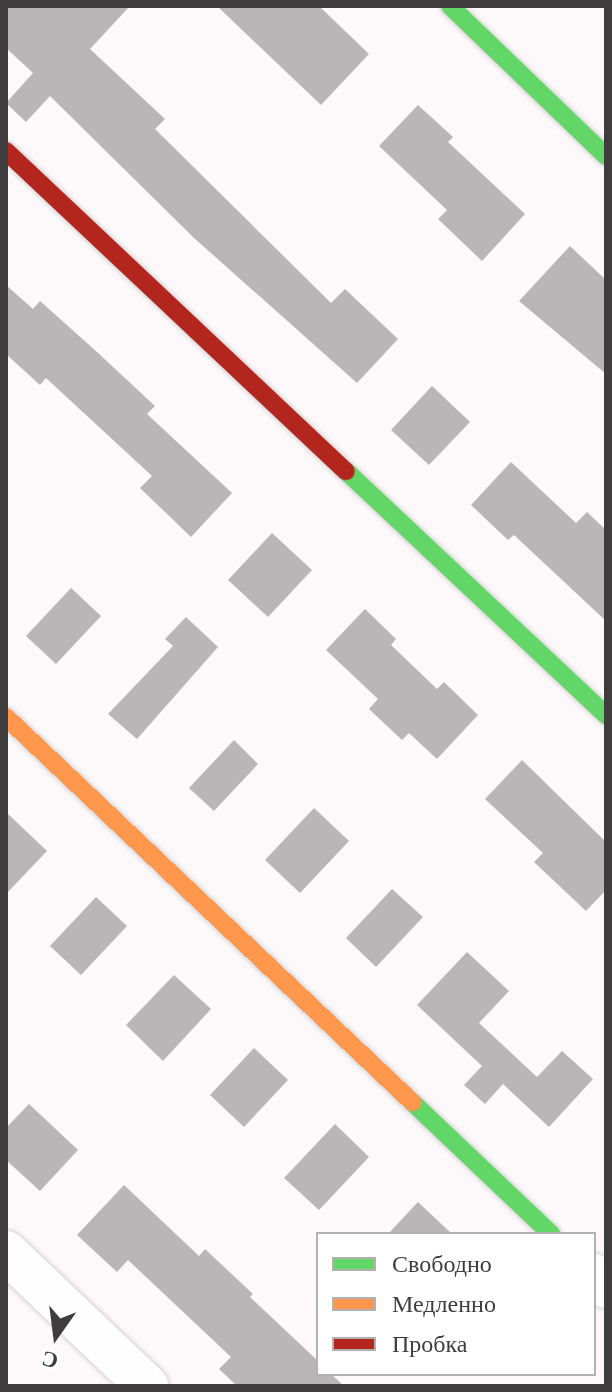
<!DOCTYPE html>
<meta charset="utf-8">
<style>
body{margin:0}
#map{position:relative;width:612px;height:1392px;overflow:hidden;background:#fdf9fb;font-family:"Times New Roman",serif}
div>[style]{position:absolute}
.building>*{inset:0;background:#b9b6b7}
.roads{filter:drop-shadow(0 0 2px #d6d2d4) drop-shadow(0 0 2px #d6d2d4)}
.street>*{height:42px;margin:-21px;padding:0 21px;transform-origin:21px;border-radius:21px;background:#fffefe}
.fast>*{height:18px;margin:-9px;padding:0 9px;transform-origin:9px;border-radius:9px;background:#63d668}
.slow>*{height:18px;margin:-9px;padding:0 9px;transform-origin:9px;border-radius:9px;background:#ff974d}
.jam>*{height:18px;margin:-9px;padding:0 9px;transform-origin:9px;border-radius:9px;background:#b3261e}
span{translate:-50% -50%;white-space:nowrap;text-align:center;line-height:1.15;-webkit-text-stroke:8px #fff;paint-order:stroke}
.frame{position:absolute;inset:0;border:8px solid #3f3c3d;pointer-events:none}
.legend{position:absolute;left:316px;top:1232px;width:280px;height:144px;box-sizing:border-box;background:#fff;border:2px solid #b2b1b1;margin:0;padding:10px 14px;list-style:none;font-size:24px;color:#3f3c3d}
.legend li{display:flex;align-items:center;gap:16px;height:40px}
.legend b{width:40px;border:2px solid #b2b1b1}
.north{position:absolute;left:16px;top:1296px;width:80px;height:80px;-webkit-text-stroke:6px #fff;paint-order:stroke;rotate:194deg;font-size:22px;font-weight:700;line-height:32px;text-align:center;color:#3f3c3d}
.north::after{content:'';display:block;margin:auto;width:28px;height:36px;background:#3f3c3d;clip-path:polygon(50% 0,100% 100%,50% 72%,0 100%)}
</style>
<div id="map">
<div class="building">
<div style="clip-path:polygon(6px 6px,130px 6px,90px 49px,165px 119px,155px 129px,331px 303px,345px 289px,398px 339px,357px 383px,194px 238px,50px 96px,26px 122px,6px 103px,33px 73px,6px 48px)"></div>
<div style="clip-path:polygon(217px 6px,319px 6px,369px 54px,321px 105px)"></div>
<div style="clip-path:polygon(418px 105px,453px 137px,448px 142px,525px 214px,482px 261px,438px 219px,447px 210px,379px 146px)"></div>
<div style="clip-path:polygon(570px 246px,606px 280px,606px 374px,519px 301px)"></div>
<div style="clip-path:polygon(6px 285px,33px 309px,40px 301px,97px 352px,155px 406px,147px 414px,232px 493px,191px 537px,140px 488px,152px 476px,46px 378px,40px 385px,6px 354px)"></div>
<div style="clip-path:polygon(432px 386px,470px 422px,429px 465px,391px 430px)"></div>
<div style="clip-path:polygon(511px 462px,576px 523px,587px 512px,606px 530px,606px 621px,514px 535px,508px 540px,471px 505px)"></div>
<div style="clip-path:polygon(272px 533px,312px 570px,268px 617px,228px 580px)"></div>
<div style="clip-path:polygon(71px 588px,101px 616px,56px 664px,26px 636px)"></div>
<div style="clip-path:polygon(365px 609px,396px 639px,391px 645px,437px 689px,444px 682px,478px 715px,437px 759px,409px 733px,402px 740px,369px 709px,378px 699px,326px 650px)"></div>
<div style="clip-path:polygon(186px 617px,218px 647px,137px 739px,108px 714px,173px 646px,165px 639px)"></div>
<div style="clip-path:polygon(234px 740px,258px 764px,214px 811px,189px 788px)"></div>
<div style="clip-path:polygon(522px 760px,606px 842px,606px 890px,586px 911px,534px 862px,543px 853px,485px 799px)"></div>
<div style="clip-path:polygon(314px 808px,349px 841px,300px 893px,265px 860px)"></div>
<div style="clip-path:polygon(6px 812px,47px 851px,6px 894px)"></div>
<div style="clip-path:polygon(392px 889px,423px 917px,376px 967px,346px 938px)"></div>
<div style="clip-path:polygon(96px 897px,127px 926px,81px 975px,50px 946px)"></div>
<div style="clip-path:polygon(467px 952px,509px 991px,479px 1023px,537px 1077px,562px 1051px,593px 1079px,549px 1127px,503px 1084px,485px 1104px,464px 1085px,482px 1066px,417px 1005px)"></div>
<div style="clip-path:polygon(174px 975px,211px 1009px,163px 1061px,126px 1025px)"></div>
<div style="clip-path:polygon(254px 1048px,288px 1080px,244px 1127px,210px 1095px)"></div>
<div style="clip-path:polygon(29px 1104px,78px 1150px,40px 1191px,6px 1160px,6px 1128px)"></div>
<div style="clip-path:polygon(335px 1124px,369px 1157px,319px 1210px,284px 1178px)"></div>
<div style="clip-path:polygon(124px 1185px,199px 1256px,205px 1249px,253px 1294px,250px 1297px,318px 1361px,318px 1374px,331px 1374px,344px 1386px,237px 1386px,219px 1369px,231px 1357px,128px 1260px,117px 1272px,77px 1235px)"></div>
<div style="clip-path:polygon(418px 1202px,452px 1234px,388px 1234px)"></div>
</div>
<div class="roads">
<div class="street">
<div style="left:6px;top:1252px;width:195px;rotate:43.5deg"></div>
<div style="left:594px;top:1275px;width:17px;rotate:45deg"></div>
</div>
<div class="fast">
<div style="left:450px;top:6px;width:216px;rotate:43.9deg"></div>
<div style="left:346px;top:471px;width:357px;rotate:43.2deg"></div>
<div style="left:412px;top:1102px;width:192px;rotate:43.5deg"></div>
</div>
<div class="slow">
<div style="left:6px;top:717px;width:560px;rotate:43.48deg"></div>
</div>
<div class="jam">
<div style="left:6px;top:151px;width:467px;rotate:43.3deg"></div>
</div>
</div>
<div class="frame"></div>
<ul class="legend">
<li><b style="height:10px;background:#63d668"></b>Свободно</li>
<li><b style="height:10px;background:#ff974d"></b>Медленно</li>
<li><b style="height:10px;background:#b3261e"></b>Пробка</li>
</ul>
<div class="north">С</div>
</div>
